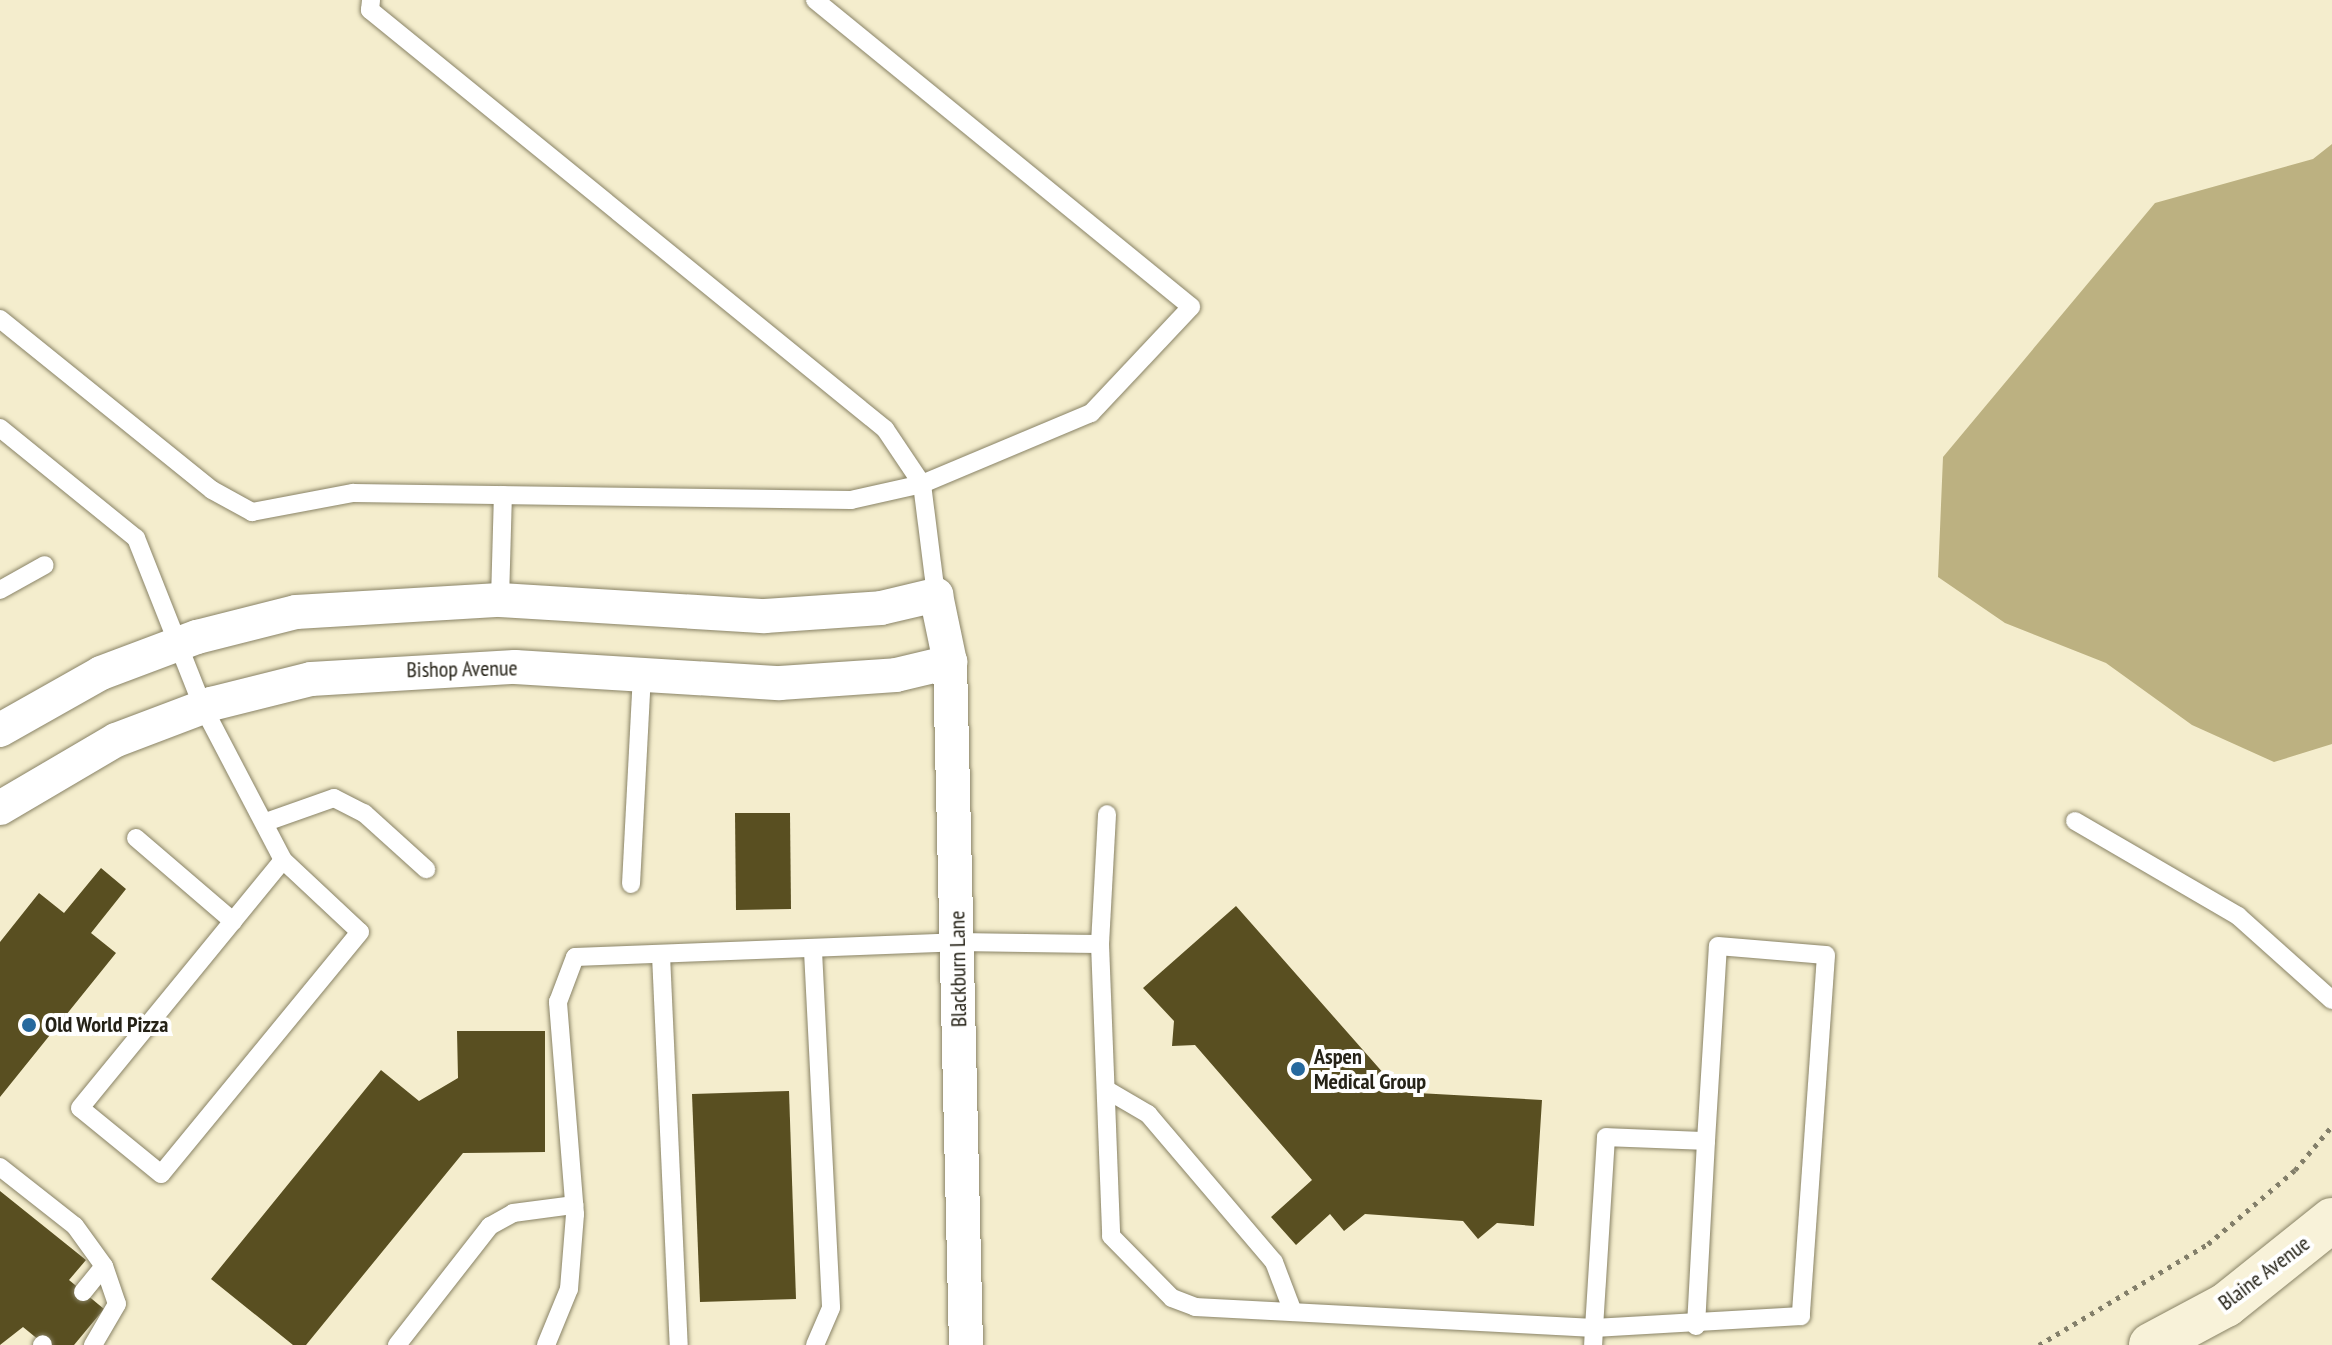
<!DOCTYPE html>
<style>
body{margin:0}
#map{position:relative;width:2332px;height:1345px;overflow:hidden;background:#f4edcd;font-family:"PT Sans Narrow",sans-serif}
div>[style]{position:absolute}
.water>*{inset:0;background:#bcb181}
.building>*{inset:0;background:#594f21}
.path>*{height:5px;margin-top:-2.5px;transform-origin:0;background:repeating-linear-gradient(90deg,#837f6a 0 4px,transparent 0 10px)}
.roads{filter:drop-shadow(0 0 2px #898366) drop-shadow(0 0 2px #898366)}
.lane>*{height:18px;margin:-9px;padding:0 9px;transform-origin:9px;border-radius:9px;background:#fff}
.street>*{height:34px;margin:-17px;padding:0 17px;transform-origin:17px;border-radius:17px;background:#fff}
.secondary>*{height:44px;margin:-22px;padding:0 22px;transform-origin:22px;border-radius:22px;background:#f8f2d9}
.dots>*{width:22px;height:22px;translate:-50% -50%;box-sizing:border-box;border:4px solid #fff;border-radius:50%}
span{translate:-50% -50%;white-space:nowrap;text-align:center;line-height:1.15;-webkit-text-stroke:8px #fff;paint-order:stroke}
.street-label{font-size:22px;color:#252217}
.poi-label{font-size:22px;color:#252217;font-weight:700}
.left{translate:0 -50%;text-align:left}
</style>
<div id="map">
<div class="water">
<div style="clip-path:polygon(2332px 144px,2332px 744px,2274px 762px,2192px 725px,2106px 663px,2005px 623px,1938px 577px,1943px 457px,2155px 203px,2313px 159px)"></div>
</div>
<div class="building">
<div style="clip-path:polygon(735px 813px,790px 813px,791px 909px,736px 910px)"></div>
<div style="clip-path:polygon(101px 868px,126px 889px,91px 933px,116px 953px,0 1097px,0 942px,39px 893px,64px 913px)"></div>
<div style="clip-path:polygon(1236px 906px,1400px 1092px,1542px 1100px,1534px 1226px,1497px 1223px,1478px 1239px,1463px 1221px,1365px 1214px,1344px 1231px,1330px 1214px,1296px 1245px,1271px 1217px,1312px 1180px,1195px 1045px,1172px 1046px,1174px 1021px,1143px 988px)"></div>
<div style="clip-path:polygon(457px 1031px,545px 1031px,545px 1152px,463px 1153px,306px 1345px,293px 1345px,211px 1279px,381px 1070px,419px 1101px,458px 1078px)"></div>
<div style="clip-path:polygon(789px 1091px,796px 1299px,700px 1302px,692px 1094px)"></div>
<div style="clip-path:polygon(0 1191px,86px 1260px,69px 1280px,104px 1309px,74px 1345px,45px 1345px,23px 1327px,0 1345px)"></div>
</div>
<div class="path">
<div style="left:2039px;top:1345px;width:197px;rotate:-30.9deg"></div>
<div style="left:2208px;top:1244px;width:114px;rotate:-40.4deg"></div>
<div style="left:2295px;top:1170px;width:57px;rotate:-49.9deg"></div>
</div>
<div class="roads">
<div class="lane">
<div style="left:815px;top:0;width:485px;rotate:39.2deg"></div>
<div style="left:1191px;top:307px;width:146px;rotate:133.3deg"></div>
<div style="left:1091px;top:413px;width:183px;rotate:157.2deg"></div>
<div style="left:922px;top:484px;width:112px;rotate:82.8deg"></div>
<div style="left:0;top:319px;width:272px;rotate:38.9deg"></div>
<div style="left:212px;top:490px;width:46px;rotate:28.8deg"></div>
<div style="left:252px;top:512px;width:103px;rotate:-10.7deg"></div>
<div style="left:353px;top:493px;width:498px;rotate:0.8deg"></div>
<div style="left:851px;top:500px;width:73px;rotate:-12.7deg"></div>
<div style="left:922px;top:484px;width:66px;rotate:-123.9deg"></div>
<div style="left:885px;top:429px;width:664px;rotate:-140.87deg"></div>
<div style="left:370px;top:10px;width:10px;rotate:-84deg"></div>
<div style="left:0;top:428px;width:175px;rotate:39deg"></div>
<div style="left:136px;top:538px;width:182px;rotate:68.4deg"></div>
<div style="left:203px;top:707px;width:173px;rotate:62.4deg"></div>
<div style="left:283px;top:860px;width:105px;rotate:43.1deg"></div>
<div style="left:360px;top:932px;width:313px;rotate:129.4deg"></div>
<div style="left:161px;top:1174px;width:104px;rotate:-140.8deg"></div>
<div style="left:80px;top:1108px;width:320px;rotate:-50.7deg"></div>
<div style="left:0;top:590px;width:51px;rotate:-29.1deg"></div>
<div style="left:500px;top:600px;width:105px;rotate:-88.4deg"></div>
<div style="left:2075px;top:821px;width:189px;rotate:30.2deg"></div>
<div style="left:2238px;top:916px;width:126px;rotate:41.8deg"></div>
<div style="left:266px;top:822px;width:72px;rotate:-19.4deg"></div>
<div style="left:334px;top:798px;width:34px;rotate:27deg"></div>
<div style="left:364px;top:813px;width:84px;rotate:42.1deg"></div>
<div style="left:136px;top:838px;width:128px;rotate:40.6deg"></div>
<div style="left:631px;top:884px;width:208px;rotate:-87deg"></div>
<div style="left:1100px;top:944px;width:130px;rotate:-86.9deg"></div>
<div style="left:1718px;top:946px;width:108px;rotate:4.8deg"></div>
<div style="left:1826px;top:955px;width:362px;rotate:94deg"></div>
<div style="left:1801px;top:1316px;width:207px;rotate:176.7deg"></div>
<div style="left:1594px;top:1328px;width:191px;rotate:-86.4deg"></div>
<div style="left:1606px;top:1137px;width:100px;rotate:2.3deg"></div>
<div style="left:1706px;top:1141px;width:195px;rotate:-86.5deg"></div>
<div style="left:813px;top:951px;width:357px;rotate:87.1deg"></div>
<div style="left:831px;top:1308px;width:40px;rotate:113.4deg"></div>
<div style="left:661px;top:955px;width:390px;rotate:87.4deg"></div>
<div style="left:1107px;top:1090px;width:48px;rotate:30.3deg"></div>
<div style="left:1148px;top:1114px;width:194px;rotate:49.6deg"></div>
<div style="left:1274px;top:1262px;width:53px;rotate:69.2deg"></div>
<div style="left:0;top:1167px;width:95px;rotate:38.2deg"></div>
<div style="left:75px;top:1226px;width:49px;rotate:54.1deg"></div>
<div style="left:104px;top:1266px;width:40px;rotate:71.1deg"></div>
<div style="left:117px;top:1304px;width:48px;rotate:120.3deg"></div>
<div style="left:83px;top:1292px;width:33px;rotate:-51deg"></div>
<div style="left:1696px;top:1326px;width:185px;rotate:-86.9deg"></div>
<div style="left:42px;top:1345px;width:1px;rotate:-45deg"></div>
<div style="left:397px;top:1345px;width:151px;rotate:-52deg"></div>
<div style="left:490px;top:1226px;width:26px;rotate:-29deg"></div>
<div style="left:513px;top:1213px;width:62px;rotate:-7.5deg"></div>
<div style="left:546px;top:1345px;width:61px;rotate:-67.7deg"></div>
<div style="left:569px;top:1289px;width:75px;rotate:-85.4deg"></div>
<div style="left:575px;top:1214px;width:213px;rotate:-94.6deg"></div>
<div style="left:558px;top:1002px;width:48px;rotate:-69.3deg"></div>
<div style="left:575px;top:957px;width:382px;rotate:-2.2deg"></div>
<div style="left:957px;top:942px;width:143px;rotate:0.8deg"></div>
<div style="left:1100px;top:944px;width:292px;rotate:87.8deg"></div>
<div style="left:1111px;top:1236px;width:87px;rotate:45.5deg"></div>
<div style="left:1172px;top:1298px;width:25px;rotate:21deg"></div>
<div style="left:1195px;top:1307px;width:400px;rotate:3deg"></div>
<div style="left:1594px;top:1328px;width:17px;rotate:93deg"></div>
</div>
<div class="street">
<div style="left:0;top:730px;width:116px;rotate:-29.4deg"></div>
<div style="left:101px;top:673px;width:103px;rotate:-20.6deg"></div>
<div style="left:197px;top:637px;width:102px;rotate:-14.2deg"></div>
<div style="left:296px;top:612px;width:204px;rotate:-3.4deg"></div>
<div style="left:500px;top:600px;width:265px;rotate:3.5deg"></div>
<div style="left:765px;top:616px;width:116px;rotate:-3.9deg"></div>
<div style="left:881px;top:608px;width:57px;rotate:-13.3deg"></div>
<div style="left:936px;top:595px;width:68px;rotate:78.2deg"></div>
<div style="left:950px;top:662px;width:683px;rotate:88.66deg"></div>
<div style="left:0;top:808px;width:134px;rotate:-30.4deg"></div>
<div style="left:116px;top:740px;width:102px;rotate:-20.8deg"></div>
<div style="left:211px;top:704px;width:103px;rotate:-14deg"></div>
<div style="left:311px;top:679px;width:204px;rotate:-3.4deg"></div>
<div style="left:515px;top:667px;width:265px;rotate:3.5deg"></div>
<div style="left:780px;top:683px;width:116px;rotate:-3.9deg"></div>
<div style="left:896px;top:675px;width:56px;rotate:-13.5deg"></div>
</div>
<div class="secondary">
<div style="left:2151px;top:1345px;width:85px;rotate:-28.1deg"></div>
<div style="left:2226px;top:1305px;width:136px;rotate:-38.7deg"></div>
</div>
</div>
<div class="dots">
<div style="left:29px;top:1025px;background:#26699e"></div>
<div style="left:1298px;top:1069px;background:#26699e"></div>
</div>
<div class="street-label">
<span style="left:462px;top:669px;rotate:-1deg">Bishop Avenue</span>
<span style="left:958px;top:969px;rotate:-91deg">Blackburn Lane</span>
<span style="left:2264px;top:1273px;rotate:-37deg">Blaine Avenue</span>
</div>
<div class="poi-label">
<span class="left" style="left:45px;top:1025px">Old World Pizza</span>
<span class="left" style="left:1314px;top:1069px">Aspen<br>Medical Group</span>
</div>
</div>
